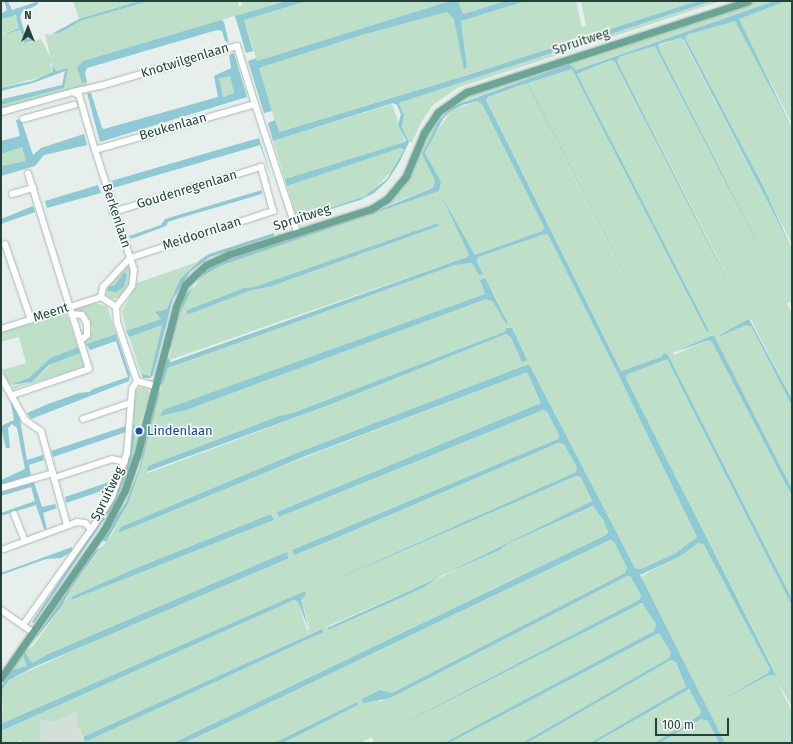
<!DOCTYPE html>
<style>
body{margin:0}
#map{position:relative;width:793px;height:744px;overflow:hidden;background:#e6efeb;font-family:"Fira Sans",sans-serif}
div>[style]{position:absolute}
.built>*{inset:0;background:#d4dfda}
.green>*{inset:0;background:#bfe0c8}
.water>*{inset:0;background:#8ec9d4}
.roads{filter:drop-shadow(0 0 1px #a8b8b2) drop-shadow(0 0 1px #a8b8b2)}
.minor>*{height:6px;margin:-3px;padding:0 3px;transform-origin:3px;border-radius:3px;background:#fff}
.major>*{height:7px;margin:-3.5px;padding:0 3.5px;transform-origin:3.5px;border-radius:3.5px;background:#6aa596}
.dots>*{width:11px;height:11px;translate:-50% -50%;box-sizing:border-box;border:2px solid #f7fbf9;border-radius:50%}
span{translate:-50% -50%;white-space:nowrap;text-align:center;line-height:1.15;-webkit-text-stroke:3px #f7fbf9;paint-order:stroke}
.street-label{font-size:13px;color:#24423a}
.transit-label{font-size:13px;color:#164399}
.left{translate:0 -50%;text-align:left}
.frame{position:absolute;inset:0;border:2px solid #24423a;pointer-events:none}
.north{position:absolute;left:8px;top:8px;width:40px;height:40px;-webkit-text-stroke:3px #f7fbf9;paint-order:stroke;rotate:0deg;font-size:11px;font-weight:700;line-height:16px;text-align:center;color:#24423a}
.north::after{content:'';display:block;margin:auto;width:14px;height:18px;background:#24423a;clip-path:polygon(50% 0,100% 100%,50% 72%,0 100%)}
.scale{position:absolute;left:655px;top:718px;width:74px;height:18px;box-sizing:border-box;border:2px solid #24423a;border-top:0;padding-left:5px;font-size:12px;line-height:14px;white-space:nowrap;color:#24423a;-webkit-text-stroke:3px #f7fbf9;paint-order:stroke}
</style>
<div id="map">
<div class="built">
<div style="clip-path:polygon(77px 712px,77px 725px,85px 743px,38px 743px,44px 740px,40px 740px,41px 720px,54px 722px)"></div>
</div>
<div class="green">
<div style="clip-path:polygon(73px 1px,139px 1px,79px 19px)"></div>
<div style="clip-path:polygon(149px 1px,238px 1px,239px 6px,242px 5px,241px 1px,286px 1px,83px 61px,77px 67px,88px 85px,1px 109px,1px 105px,64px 88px,67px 68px,56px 71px,53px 63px,50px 64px,53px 72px,48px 75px,1px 88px,1px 35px,20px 30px,24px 41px,28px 43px,41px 39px,51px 59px,45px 34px,52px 35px,80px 21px)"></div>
<div style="clip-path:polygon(307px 1px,450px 1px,257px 61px,244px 20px)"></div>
<div style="clip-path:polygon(458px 1px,506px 1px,463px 14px)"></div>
<div style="clip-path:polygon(526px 1px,576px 1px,582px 27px,586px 26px,581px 1px,697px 1px,471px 74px,278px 132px,259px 68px,362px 35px,447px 12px,454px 19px,465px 70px,467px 67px,461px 21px)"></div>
<div style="clip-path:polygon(721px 1px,457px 88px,433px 105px,422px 121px,412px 142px,409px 142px,402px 127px,404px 115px,399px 104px,405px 100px,712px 1px)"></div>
<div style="clip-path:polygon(755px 1px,774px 1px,575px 70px,569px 64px,461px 102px,453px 106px,438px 122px,422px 154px,435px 181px,433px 188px,375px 210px,395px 196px,404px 186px,427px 135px,441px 114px,466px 96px)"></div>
<div style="clip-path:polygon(786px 1px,792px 1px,792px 124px,738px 19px)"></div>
<div style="clip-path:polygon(13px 15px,17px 17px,19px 28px,1px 34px,1px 19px)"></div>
<div style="clip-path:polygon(732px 20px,735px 21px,742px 32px,792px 128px,792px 244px,685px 38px,689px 34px)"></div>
<div style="clip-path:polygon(682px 38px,792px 249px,792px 307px,790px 302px,787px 304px,792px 313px,792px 399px,751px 320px,719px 334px,720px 336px,747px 324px,751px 326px,792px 406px,792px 489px,714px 337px,673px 352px,674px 355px,709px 340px,712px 342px,792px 496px,792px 599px,668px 355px,664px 353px,661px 357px,621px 371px,486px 100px,488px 97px,527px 83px,660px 348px,528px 83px,572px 69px,708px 332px,577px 74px,611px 60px,615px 62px,747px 315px,617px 61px,619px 57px,655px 46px,786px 299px,658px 47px,659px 45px)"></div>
<div style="clip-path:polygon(230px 75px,234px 93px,223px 97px,219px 78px)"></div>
<div style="clip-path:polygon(evenodd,477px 101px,482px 104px,544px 227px,542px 231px,475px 255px,441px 195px,469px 255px,467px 257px,169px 360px,180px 313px,187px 296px,203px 276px,220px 266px,439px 191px,441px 182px,425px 155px,431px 140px,451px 111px,477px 101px,438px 223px,439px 226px,269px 287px,252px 290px,187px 315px,187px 310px,244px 288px,254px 287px,438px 223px)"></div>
<div style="clip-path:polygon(392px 104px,405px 142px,285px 179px,273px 141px)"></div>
<div style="clip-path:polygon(20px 147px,24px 150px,26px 161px,1px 166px,1px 154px)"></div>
<div style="clip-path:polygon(400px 148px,404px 151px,393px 170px,372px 191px,359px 199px,297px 218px,287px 186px)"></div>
<div style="clip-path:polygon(evenodd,545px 234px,548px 235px,614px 366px,697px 537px,676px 553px,641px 569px,635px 568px,529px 364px,294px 454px,120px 528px,525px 373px,528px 374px,542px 403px,277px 512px,279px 517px,543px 410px,547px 412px,559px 435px,558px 439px,292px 550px,343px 535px,558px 443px,564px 444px,577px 468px,576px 472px,310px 591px,576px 476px,581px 477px,592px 501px,431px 581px,326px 627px,328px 630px,423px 588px,441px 577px,500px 550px,507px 544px,594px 506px,608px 530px,604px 536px,173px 743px,85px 742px,317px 635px,319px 630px,83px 737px,77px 725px,77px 712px,54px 722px,41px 720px,40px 740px,46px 740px,38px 743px,21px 743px,21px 740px,17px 743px,1px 743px,1px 731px,294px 600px,298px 602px,307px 630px,310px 629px,301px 600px,305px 591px,1px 724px,3px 708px,1px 691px,9px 680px,116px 631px,289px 557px,287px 553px,48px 654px,32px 663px,27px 654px,23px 656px,27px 666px,12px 670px,1px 687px,23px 652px,33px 646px,66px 600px,72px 587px,112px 534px,128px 504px,140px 470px,166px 369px,455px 265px,472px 263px,479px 275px,482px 274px,477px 262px,478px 257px,545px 234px,481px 281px,493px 292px,508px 323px,506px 324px,493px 302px,486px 299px,162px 417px,278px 369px,485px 294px,481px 281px,545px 234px,507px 328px,522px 362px,511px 337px,506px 334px,329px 405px,148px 473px,146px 471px,148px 466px,279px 416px,293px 413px,504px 332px,507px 328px,545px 234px,271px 514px,274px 520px,71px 600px,73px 596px,134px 569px,271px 514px)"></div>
<div style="clip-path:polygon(197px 262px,180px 279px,167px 309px,155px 312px,161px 319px,126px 331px,122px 311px,137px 283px)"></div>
<div style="clip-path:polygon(125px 266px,130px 267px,131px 271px,130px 284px,120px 297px,113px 299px,106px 296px,106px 287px)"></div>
<div style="clip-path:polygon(95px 303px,107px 306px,116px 334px,86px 344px,84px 342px,90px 336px,92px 329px,88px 317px,75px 309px)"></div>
<div style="clip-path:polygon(66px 312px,78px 347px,50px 358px,29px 378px,10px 385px,2px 370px,26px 363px,19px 337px,1px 342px,1px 332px)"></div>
<div style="clip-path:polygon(162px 324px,151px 374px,146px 377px,142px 374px,129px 337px)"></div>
<div style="clip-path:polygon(80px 353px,84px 364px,82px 368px,13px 389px,12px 386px,32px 382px,54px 362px)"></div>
<div style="clip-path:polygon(664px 358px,667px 359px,792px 606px,792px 706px,776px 681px,792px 711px,792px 743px,725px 743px,639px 578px,698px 543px,704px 545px,770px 669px,768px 673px,715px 704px,775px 672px,626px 378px,628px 374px)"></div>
<div style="clip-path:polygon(139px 387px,148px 389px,149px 396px,140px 423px,138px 443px,123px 489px,136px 427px,133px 427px,127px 466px,118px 487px,125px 466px,132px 394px)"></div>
<div style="clip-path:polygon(610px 540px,614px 542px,627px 568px,625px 573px,392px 693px,380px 690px,379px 702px,627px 576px,630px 576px,641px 595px,639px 600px,379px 736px,639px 604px,646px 605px,656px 625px,654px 631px,444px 743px,374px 743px,372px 737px,360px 743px,283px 743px,358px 705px,357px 702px,274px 743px,184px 743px)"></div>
<div style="clip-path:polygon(659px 633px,671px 653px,669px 658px,522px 743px,449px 743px)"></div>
<div style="clip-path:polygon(671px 660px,676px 662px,686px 687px,590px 743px,527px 743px)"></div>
<div style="clip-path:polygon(687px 689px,692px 693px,701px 711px,700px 715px,654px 743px,594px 743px)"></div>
<div style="clip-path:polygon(701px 719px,708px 721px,719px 743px,660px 743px)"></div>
</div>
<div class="water">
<div style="clip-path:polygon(4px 1px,8px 1px,12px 10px,39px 1px,37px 5px,22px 12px,20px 17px,26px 38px,35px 40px,25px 43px,20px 30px,1px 35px,19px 28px,16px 15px,1px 19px,1px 14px,7px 10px)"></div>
<div style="clip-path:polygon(139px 1px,149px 1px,80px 21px,63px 31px,50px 35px,79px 19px)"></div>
<div style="clip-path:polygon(286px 1px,307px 1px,244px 20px,253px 51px,246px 53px,235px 16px)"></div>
<div style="clip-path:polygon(450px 1px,458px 1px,463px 14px,506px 1px,526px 1px,461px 21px,467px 67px,464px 70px,454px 19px,447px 12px,362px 35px,259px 68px,272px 111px,264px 113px,248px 61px,256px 58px,257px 61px)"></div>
<div style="clip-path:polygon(697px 1px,712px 1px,401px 102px,399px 104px,404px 115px,402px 127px,409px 142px,399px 163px,388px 180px,374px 193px,360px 200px,296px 220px,365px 196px,387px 179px,404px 150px,400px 148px,287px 186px,285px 179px,405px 142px,406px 140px,398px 125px,401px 114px,397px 105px,393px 103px,273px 141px,268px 123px,275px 120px,279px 132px,471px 74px)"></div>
<div style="clip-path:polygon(774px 1px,786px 1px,739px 19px,792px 128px,735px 21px,689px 34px,685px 38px,764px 188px,792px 249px,684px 40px,681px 38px,659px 44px,658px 47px,786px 299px,655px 46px,619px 57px,617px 61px,746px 316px,615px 62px,611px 60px,577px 74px,709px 331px,707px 332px,572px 69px,528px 83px,662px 348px,527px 83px,488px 97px,486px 100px,621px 371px,661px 357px,664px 353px,668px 355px,792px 599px,792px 606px,667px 359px,628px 374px,626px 378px,776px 675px,769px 675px,715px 704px,768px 673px,770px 669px,704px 545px,698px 543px,680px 556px,640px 575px,725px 743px,719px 743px,708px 721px,701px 719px,660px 743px,654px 743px,700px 715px,701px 711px,689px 689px,594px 743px,590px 743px,686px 687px,676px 662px,671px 660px,527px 743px,522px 743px,669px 658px,671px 653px,659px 633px,449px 743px,444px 743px,654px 631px,656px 624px,642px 603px,379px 736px,639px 600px,641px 595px,630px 576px,627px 576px,390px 698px,363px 703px,362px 699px,380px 690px,392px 693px,625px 573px,627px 568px,614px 542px,610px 540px,254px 710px,184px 743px,173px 743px,604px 536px,608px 532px,603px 520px,593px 506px,507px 544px,500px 550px,441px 576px,423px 588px,328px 630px,327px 628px,431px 581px,592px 501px,581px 477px,576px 476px,310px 591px,576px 472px,577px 468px,564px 444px,558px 443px,343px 535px,294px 555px,293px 553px,292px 550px,558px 439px,559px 435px,547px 412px,543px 410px,279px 517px,277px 512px,541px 403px,528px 374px,525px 373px,303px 457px,118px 533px,121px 527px,294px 454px,529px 364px,635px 568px,641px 569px,676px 553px,697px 537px,614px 366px,548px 235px,545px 234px,478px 257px,477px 262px,483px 274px,479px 275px,472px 263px,455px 265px,168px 368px,162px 385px,160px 384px,167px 356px,171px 362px,467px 257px,469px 255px,441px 195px,475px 255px,542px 231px,544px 227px,482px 104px,477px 101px,463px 105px,451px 111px,443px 119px,425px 153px,441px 182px,439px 191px,220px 266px,203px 276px,194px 285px,180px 313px,171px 348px,169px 347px,185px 296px,205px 272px,223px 261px,366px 215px,433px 188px,435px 181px,422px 154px,438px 122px,453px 106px,569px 64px,576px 70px)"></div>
<div style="clip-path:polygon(221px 20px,224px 22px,229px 43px,225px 41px,222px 31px,217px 30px,87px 68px,85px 73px,87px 82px,82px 83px,77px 67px,83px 61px)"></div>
<div style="clip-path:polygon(evenodd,234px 53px,247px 97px,100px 142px,87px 93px,91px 93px,102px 128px,104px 129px,218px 97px,214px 76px,231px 68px,229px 55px,234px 53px,230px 76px,234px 93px,223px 97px,219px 78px,230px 76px)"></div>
<div style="clip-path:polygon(52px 63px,56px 71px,68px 68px,64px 88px,1px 105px,3px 99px,62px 85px,65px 71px,33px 83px,1px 91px,1px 88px,32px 81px,53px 72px)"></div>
<div style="clip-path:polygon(21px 119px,33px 155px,41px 148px,84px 134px,87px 145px,44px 155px,35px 166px,1px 176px,1px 166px,26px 161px,22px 147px,1px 154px,1px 141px,20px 136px,16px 120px)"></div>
<div style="clip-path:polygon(259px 138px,272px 179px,260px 145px,113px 188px,111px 181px)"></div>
<div style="clip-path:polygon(98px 185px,101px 193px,47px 208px,45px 201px)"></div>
<div style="clip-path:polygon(262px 190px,262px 194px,180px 218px,168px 222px,166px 226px,131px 239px,129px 236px,161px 225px,165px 219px)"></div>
<div style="clip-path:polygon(33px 206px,35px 212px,1px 224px,1px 219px)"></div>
<div style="clip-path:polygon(438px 223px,439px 226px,269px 287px,252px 290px,187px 315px,187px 310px,244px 288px,254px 287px)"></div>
<div style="clip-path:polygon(274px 233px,274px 236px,210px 257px,190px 272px,173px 299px,153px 375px,150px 378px,143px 378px,130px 344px,142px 374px,150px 376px,162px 325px,129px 337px,126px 331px,161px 319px,155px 312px,167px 309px,180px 279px,200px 260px,209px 254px)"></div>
<div style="clip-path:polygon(124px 272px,127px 275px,124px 287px,116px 292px,108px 291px,108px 287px,115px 285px)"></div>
<div style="clip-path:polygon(485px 278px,508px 323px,506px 324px,493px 302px,486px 299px,186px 410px,160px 416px,163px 410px,485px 294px,480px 280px)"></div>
<div style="clip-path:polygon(749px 319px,792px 399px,792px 406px,751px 326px,746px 325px,720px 336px,719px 335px)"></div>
<div style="clip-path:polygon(507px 328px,512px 328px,527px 360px,522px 362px,511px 337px,506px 334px,329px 405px,146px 472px,148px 466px,279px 416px,293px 413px,504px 332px)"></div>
<div style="clip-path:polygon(116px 334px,130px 375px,129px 381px,31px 419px,27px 413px,48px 404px,79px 393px,89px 392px,93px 389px,128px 377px,116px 341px,90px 350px,86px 344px)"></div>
<div style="clip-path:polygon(711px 336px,714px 336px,792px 489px,792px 496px,712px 342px,709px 340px,673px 353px)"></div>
<div style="clip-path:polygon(78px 347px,80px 353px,49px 365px,32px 382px,10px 385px,29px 378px,50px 358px)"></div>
<div style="clip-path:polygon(158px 391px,160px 392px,140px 470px,128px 504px,106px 542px,102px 540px,126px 502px,139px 469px)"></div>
<div style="clip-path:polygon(10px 398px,20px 420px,27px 460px,43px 455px,44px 460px,29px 465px,31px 475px,1px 485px,1px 480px,25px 469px,17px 428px,12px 424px,8px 428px,10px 448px,6px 448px,1px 429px,1px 426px,14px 420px)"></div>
<div style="clip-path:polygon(126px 426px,126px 432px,53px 457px,51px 451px)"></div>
<div style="clip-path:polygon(133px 426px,136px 427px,130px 467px,114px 505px,34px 623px,32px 622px,112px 503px,127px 466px)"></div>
<div style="clip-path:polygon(34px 482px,42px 507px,55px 504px,57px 508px,43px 513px,47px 529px,44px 529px,36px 505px,1px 516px,1px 513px,35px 501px,31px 487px,1px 496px,1px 492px)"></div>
<div style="clip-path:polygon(109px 482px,113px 487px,66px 503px,65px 497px)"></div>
<div style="clip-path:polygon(271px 514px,274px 520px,71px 600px,73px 596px,134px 569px)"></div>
<div style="clip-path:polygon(105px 546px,98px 551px,72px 587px,62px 606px,30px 646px,95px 551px)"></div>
<div style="clip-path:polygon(72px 547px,73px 551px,61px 558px,46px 559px,1px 575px,1px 573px)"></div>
<div style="clip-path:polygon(287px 552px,289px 558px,34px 667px,9px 680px,1px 691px,1px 687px,12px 670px,27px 666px,23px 656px,25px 652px,32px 663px,48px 654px)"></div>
<div style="clip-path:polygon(305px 591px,306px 594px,301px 600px,309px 630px,298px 602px,294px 600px,1px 731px,1px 724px,12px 719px)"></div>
<div style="clip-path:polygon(322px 629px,323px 632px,317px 635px,85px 742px,83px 737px)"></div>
<div style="clip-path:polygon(357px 702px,358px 705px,283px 743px,274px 743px)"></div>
</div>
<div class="roads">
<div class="minor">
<div style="left:73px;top:92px;width:28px;rotate:-13deg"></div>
<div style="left:100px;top:86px;width:143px;rotate:-16.3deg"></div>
<div style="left:237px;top:46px;width:61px;rotate:72.8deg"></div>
<div style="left:1px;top:112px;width:75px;rotate:-15.5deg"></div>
<div style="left:73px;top:92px;width:7px;rotate:27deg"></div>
<div style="left:79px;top:95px;width:57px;rotate:73.8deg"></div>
<div style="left:95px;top:150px;width:166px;rotate:-16deg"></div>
<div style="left:255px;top:104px;width:135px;rotate:71.8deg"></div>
<div style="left:23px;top:119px;width:53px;rotate:-15.4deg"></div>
<div style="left:95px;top:150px;width:126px;rotate:72deg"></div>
<div style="left:134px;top:270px;width:16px;rotate:97deg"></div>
<div style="left:132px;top:286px;width:26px;rotate:127deg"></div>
<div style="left:12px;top:194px;width:22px;rotate:-16deg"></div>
<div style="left:5px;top:244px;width:80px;rotate:71.1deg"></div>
<div style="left:101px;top:297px;width:10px;rotate:-79deg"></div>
<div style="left:103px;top:287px;width:40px;rotate:-47deg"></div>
<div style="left:130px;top:258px;width:151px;rotate:-18.2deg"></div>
<div style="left:273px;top:211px;width:46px;rotate:-105.3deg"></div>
<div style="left:261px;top:167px;width:155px;rotate:163.1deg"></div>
<div style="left:101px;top:297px;width:18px;rotate:34deg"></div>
<div style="left:116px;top:307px;width:15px;rotate:86deg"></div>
<div style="left:117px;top:322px;width:62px;rotate:71.3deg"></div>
<div style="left:72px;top:314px;width:10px;rotate:6deg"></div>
<div style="left:82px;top:315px;width:9px;rotate:58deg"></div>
<div style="left:87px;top:323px;width:12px;rotate:90deg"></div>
<div style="left:87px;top:335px;width:9px;rotate:139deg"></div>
<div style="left:1px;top:329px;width:105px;rotate:-17.7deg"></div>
<div style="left:1px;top:377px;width:49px;rotate:60.8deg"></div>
<div style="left:25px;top:420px;width:19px;rotate:35deg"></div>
<div style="left:41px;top:431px;width:98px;rotate:74.5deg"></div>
<div style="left:137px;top:381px;width:19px;rotate:16deg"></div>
<div style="left:13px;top:395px;width:80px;rotate:-18.9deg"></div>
<div style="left:89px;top:369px;width:205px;rotate:-107.3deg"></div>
<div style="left:83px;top:419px;width:50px;rotate:-18.8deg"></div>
<div style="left:54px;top:478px;width:61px;rotate:-18.1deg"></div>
<div style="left:112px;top:459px;width:13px;rotate:13deg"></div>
<div style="left:1px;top:488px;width:54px;rotate:-16.1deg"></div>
<div style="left:14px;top:514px;width:29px;rotate:68deg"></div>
<div style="left:4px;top:549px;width:78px;rotate:-20.3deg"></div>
<div style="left:77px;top:522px;width:8px;rotate:7deg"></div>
<div style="left:85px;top:523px;width:8px;rotate:45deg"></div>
<div style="left:1px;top:610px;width:39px;rotate:35deg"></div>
<div style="left:23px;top:625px;width:124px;rotate:-54.5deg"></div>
<div style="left:95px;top:524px;width:32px;rotate:-58deg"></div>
<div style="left:112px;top:497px;width:46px;rotate:-71.2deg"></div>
<div style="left:127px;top:453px;width:64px;rotate:-85.5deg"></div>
<div style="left:132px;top:389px;width:9px;rotate:-58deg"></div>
</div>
<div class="major">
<div style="left:1px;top:678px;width:180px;rotate:-55.2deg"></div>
<div style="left:104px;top:530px;width:45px;rotate:-62.3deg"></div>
<div style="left:125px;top:490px;width:36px;rotate:-71deg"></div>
<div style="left:137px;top:456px;width:154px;rotate:-75.3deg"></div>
<div style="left:176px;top:307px;width:24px;rotate:-68deg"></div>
<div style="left:185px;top:285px;width:16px;rotate:-45deg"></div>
<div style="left:196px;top:274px;width:13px;rotate:-42deg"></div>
<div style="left:206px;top:265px;width:26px;rotate:-25deg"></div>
<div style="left:230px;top:254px;width:148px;rotate:-17.7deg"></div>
<div style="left:371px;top:209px;width:19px;rotate:-32deg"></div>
<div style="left:387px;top:199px;width:30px;rotate:-50deg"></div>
<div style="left:406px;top:176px;width:47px;rotate:-67.3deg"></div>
<div style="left:424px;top:133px;width:25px;rotate:-56deg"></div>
<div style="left:438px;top:112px;width:35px;rotate:-35deg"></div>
<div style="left:467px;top:92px;width:295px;rotate:-17.9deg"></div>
</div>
</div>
<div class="dots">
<div style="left:139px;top:431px;background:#1a4fb4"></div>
</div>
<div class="street-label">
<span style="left:581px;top:42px;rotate:-18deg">Spruitweg</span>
<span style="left:185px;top:61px;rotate:-17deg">Knotwilgenlaan</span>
<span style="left:173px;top:127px;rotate:-16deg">Beukenlaan</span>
<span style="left:187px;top:190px;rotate:-17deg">Goudenregenlaan</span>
<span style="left:116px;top:216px;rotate:72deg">Berkenlaan</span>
<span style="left:302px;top:218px;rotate:-18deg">Spruitweg</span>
<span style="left:202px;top:234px;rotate:-18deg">Meidoornlaan</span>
<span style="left:51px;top:313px;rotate:-18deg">Meent</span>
<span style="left:108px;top:494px;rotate:-64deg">Spruitweg</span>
</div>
<div class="transit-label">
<span class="left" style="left:147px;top:431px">Lindenlaan</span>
</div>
<div class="frame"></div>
<div class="north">N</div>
<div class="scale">100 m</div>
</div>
